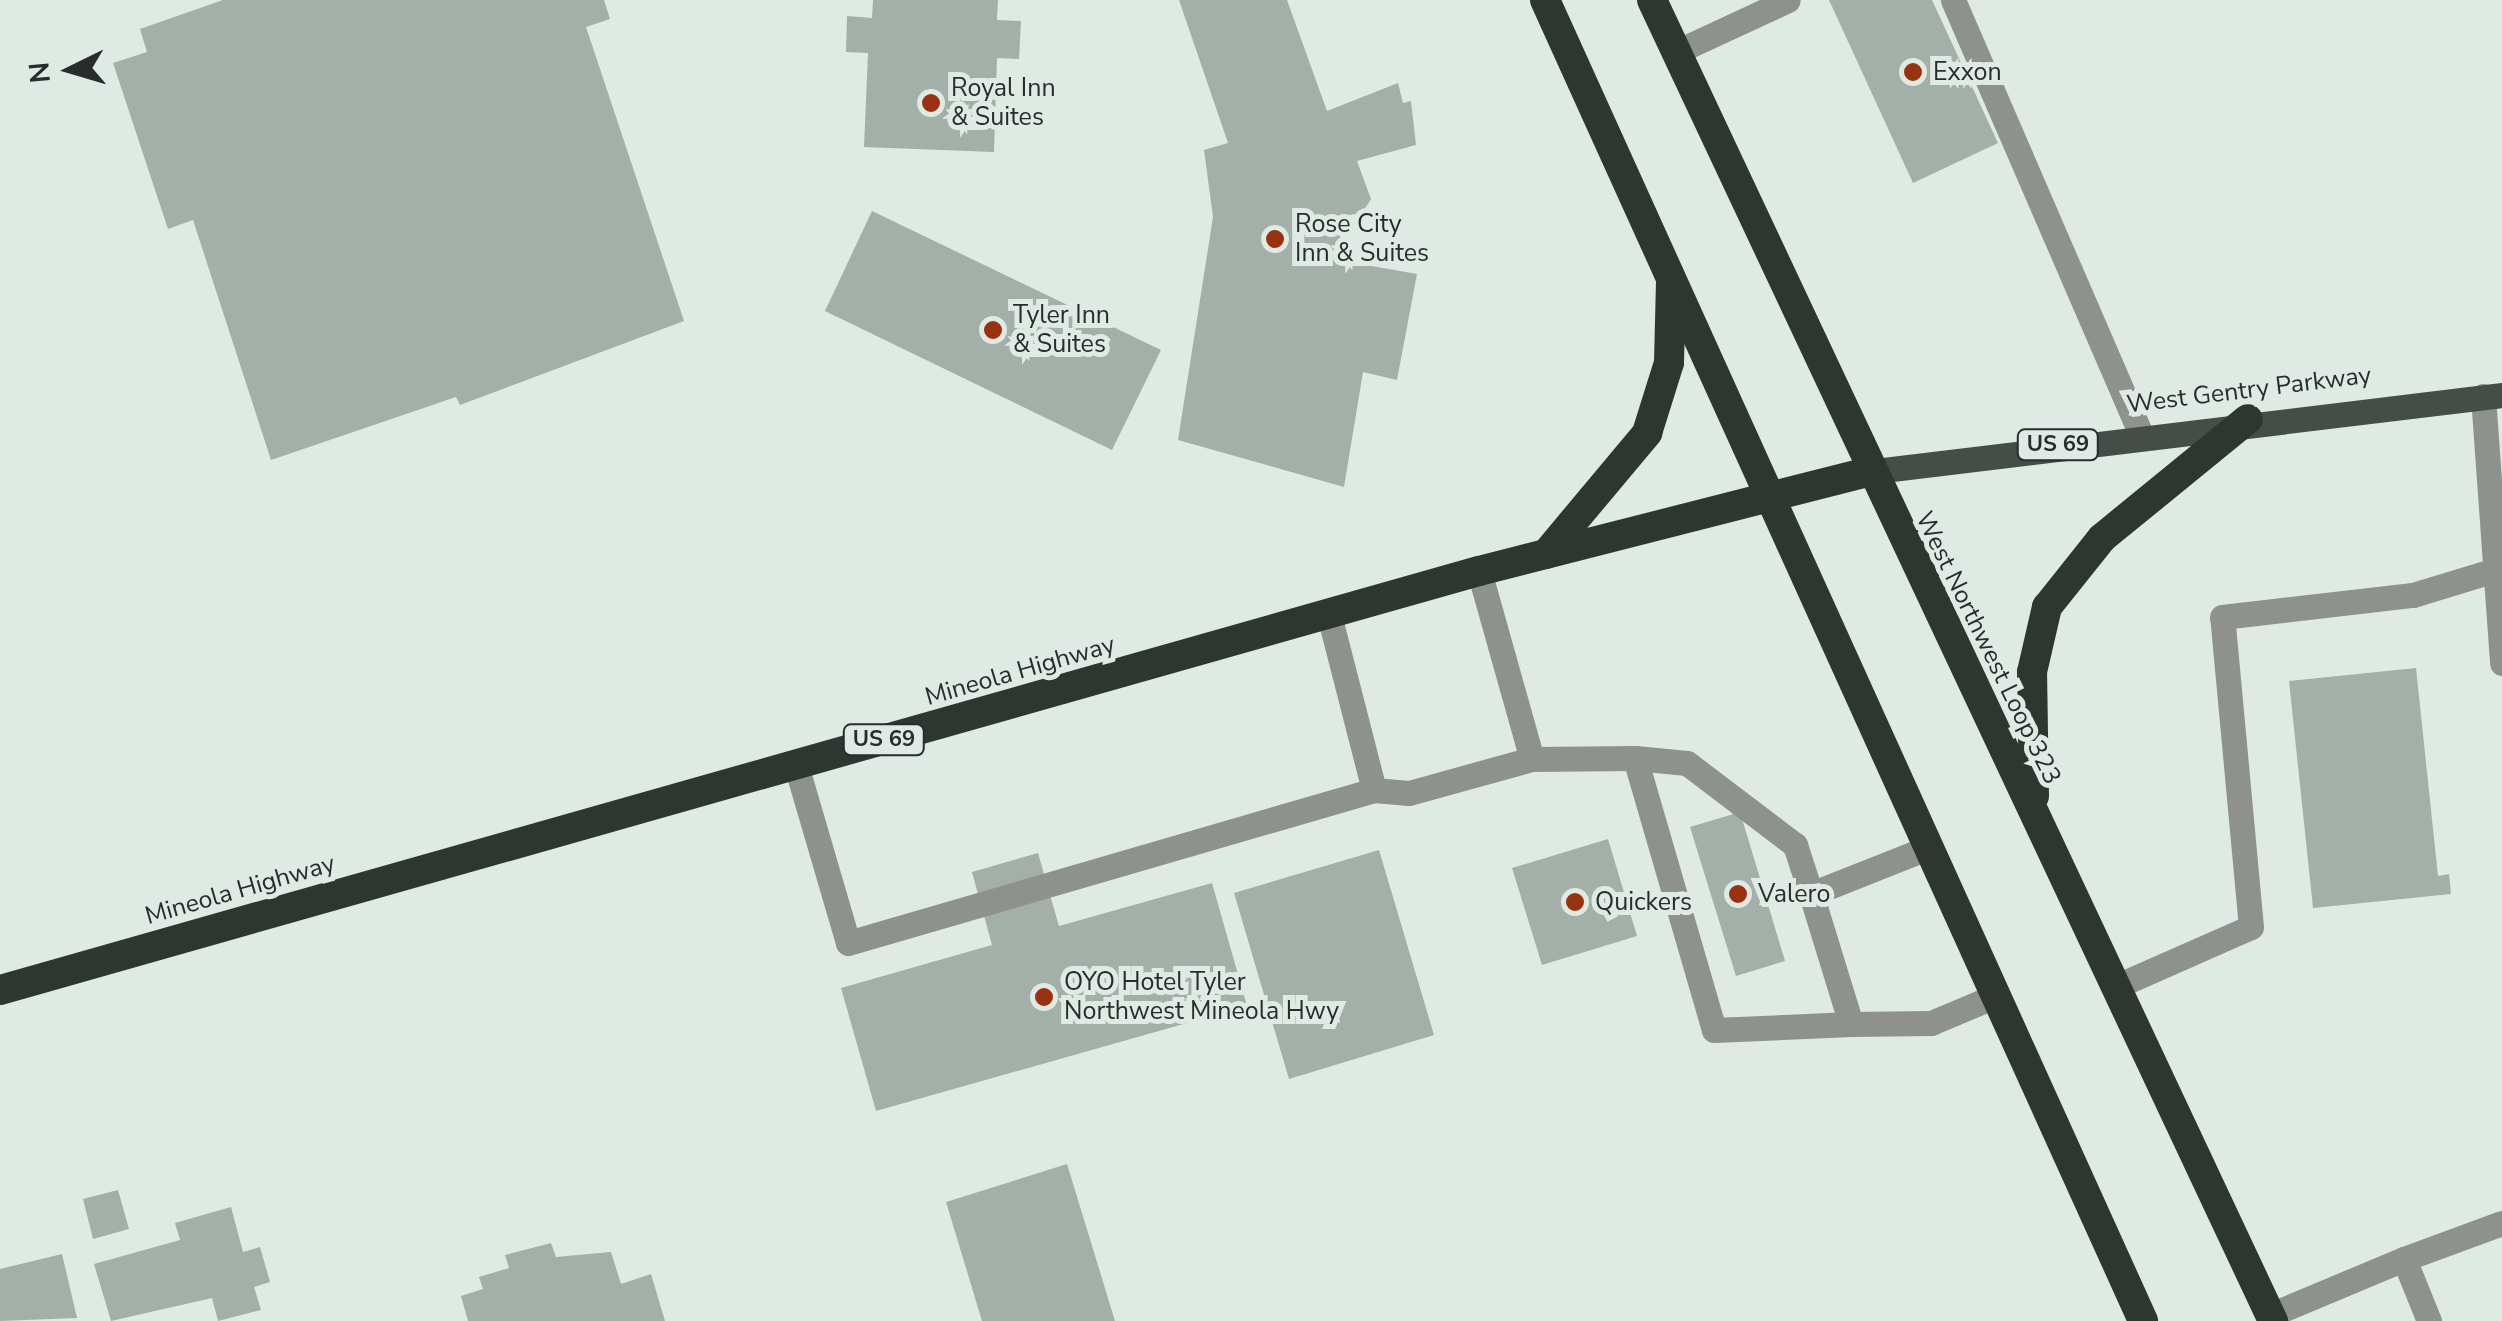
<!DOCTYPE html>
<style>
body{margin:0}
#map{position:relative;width:2502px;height:1321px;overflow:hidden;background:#dfeae4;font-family:"Nunito Sans",sans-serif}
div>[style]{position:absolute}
.building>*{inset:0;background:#a4afa9}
.minor>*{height:25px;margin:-12.5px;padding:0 12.5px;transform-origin:12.5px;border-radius:12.5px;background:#8d928f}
.major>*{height:25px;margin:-12.5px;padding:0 12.5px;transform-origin:12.5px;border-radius:12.5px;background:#454d49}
.highway>*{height:30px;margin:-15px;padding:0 15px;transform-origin:15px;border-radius:15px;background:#2d3631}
.dots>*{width:28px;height:28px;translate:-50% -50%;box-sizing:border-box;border:5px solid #dfeae4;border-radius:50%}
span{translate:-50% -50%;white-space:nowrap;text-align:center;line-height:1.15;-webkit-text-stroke:10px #dfeae4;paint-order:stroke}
.shield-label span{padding:2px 8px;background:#dfeae4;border:2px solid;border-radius:8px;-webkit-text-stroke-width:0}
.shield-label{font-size:22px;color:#282c2a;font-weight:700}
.poi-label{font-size:25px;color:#282c2a}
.left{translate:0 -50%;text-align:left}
.street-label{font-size:25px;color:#282c2a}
.north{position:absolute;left:20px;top:20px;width:100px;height:100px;-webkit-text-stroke:8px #dfeae4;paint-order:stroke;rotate:265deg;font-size:28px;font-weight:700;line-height:40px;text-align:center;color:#282c2a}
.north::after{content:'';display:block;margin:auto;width:35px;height:45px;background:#282c2a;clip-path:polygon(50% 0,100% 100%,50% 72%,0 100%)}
</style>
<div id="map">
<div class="building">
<div style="clip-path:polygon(223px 0,604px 0,610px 19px,586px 27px,684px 321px,460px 405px,456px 397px,271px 460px,193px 220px,168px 229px,113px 63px,147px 52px,140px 29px)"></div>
<div style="clip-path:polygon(873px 0,998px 0,997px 20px,1021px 21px,1019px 59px,997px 58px,994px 152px,864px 147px,868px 53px,846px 52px,847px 16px,872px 18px)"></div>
<div style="clip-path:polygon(1179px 0,1287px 0,1327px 111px,1398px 83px,1403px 103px,1411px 101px,1416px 145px,1357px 161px,1371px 199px,1362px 213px,1342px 216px,1338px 260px,1417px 274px,1397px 380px,1363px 372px,1344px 487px,1178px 440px,1213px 217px,1204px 150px,1228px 143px)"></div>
<div style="clip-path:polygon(1829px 0,1932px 0,1998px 143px,1913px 183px)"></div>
<div style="clip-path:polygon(872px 211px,1161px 350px,1112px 450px,825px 311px)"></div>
<div style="clip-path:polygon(2416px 668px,2438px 876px,2449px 874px,2451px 894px,2313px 908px,2289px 681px)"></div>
<div style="clip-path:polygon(1740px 812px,1785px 961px,1736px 976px,1690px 827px)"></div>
<div style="clip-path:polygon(1608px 839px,1637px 936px,1542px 965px,1512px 868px)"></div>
<div style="clip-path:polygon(1379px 850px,1434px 1035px,1289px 1079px,1234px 893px)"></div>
<div style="clip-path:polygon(1038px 853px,1059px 926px,1212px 883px,1247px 1006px,876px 1111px,841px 988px,992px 945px,972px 872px)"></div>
<div style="clip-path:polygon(1067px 1164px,1115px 1321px,982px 1321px,946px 1202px)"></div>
<div style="clip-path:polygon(118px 1190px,129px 1229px,93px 1239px,83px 1199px)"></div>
<div style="clip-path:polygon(231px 1207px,243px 1252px,260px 1247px,270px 1282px,254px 1287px,261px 1310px,218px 1321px,212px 1298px,111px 1321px,94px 1264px,180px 1240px,175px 1223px)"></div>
<div style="clip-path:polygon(551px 1243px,556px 1257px,611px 1252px,621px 1284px,651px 1274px,665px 1321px,468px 1321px,461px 1296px,483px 1289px,479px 1277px,509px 1268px,505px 1255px)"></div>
<div style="clip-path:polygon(62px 1254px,77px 1318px,0 1321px,0 1269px)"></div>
</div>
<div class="minor">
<div style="left:1953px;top:0;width:472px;rotate:66.6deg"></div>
<div style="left:1676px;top:52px;width:123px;rotate:-24.9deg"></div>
<div style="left:2483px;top:396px;width:268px;rotate:85.9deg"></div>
<div style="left:1479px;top:571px;width:195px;rotate:74.3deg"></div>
<div style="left:1635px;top:758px;width:52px;rotate:5.5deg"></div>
<div style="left:1687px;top:763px;width:136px;rotate:37.2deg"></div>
<div style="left:1795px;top:845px;width:52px;rotate:71.9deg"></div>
<div style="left:796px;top:765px;width:185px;rotate:73.7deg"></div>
<div style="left:848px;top:943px;width:548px;rotate:-16.22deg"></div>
<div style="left:1374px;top:790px;width:181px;rotate:-104.4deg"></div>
<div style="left:1374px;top:790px;width:35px;rotate:5deg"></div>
<div style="left:1409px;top:793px;width:128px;rotate:-15.5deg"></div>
<div style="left:1532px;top:759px;width:103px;rotate:-0.6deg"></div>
<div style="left:1635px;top:758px;width:283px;rotate:73.8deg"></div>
<div style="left:1714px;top:1030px;width:137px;rotate:-2.5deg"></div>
<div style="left:1927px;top:848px;width:125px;rotate:158.4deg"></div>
<div style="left:1811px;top:894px;width:136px;rotate:72.9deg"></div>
<div style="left:1851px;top:1024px;width:80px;rotate:-0.7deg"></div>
<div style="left:1931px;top:1023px;width:67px;rotate:-22.8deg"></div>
<div style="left:2117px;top:986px;width:146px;rotate:-23.8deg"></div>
<div style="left:2251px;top:927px;width:311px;rotate:-95.3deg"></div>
<div style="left:2222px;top:617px;width:192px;rotate:-6.6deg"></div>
<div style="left:2413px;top:595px;width:86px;rotate:-17deg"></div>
<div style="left:2404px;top:1259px;width:104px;rotate:-20.2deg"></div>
<div style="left:2270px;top:1315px;width:145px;rotate:-22.7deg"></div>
<div style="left:2404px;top:1259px;width:67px;rotate:68deg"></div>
</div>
<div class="major">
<div style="left:1867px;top:472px;width:640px;rotate:-6.91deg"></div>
</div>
<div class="highway">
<div style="left:1545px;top:0;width:1450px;rotate:65.64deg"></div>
<div style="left:1652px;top:0;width:1460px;rotate:64.82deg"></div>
<div style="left:1546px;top:554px;width:158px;rotate:-50.1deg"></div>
<div style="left:1647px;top:433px;width:73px;rotate:-72.6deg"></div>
<div style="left:1669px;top:363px;width:81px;rotate:-88.6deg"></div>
<div style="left:2034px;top:796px;width:124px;rotate:-90.9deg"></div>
<div style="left:2032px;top:672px;width:67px;rotate:-77deg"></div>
<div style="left:2047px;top:607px;width:88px;rotate:-51.4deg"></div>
<div style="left:2102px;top:538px;width:188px;rotate:-39.2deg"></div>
<div style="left:0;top:990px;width:1537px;rotate:-15.82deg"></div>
<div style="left:1479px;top:571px;width:400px;rotate:-14.3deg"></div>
</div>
<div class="dots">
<div style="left:1913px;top:72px;background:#993210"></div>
<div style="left:931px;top:103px;background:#993210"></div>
<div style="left:1275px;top:239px;background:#993210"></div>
<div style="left:993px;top:330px;background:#993210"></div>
<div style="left:1738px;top:894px;background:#993210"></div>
<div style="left:1575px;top:902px;background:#993210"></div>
<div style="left:1044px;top:997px;background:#993210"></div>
</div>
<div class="shield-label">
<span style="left:2058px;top:445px">US 69</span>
<span style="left:884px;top:740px">US 69</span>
</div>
<div class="poi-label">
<span class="left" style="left:1933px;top:72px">Exxon</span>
<span class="left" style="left:951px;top:103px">Royal Inn<br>&amp; Suites</span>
<span class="left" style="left:1295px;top:239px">Rose City<br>Inn &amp; Suites</span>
<span class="left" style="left:1013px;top:330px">Tyler Inn<br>&amp; Suites</span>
<span class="left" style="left:1758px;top:894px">Valero</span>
<span class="left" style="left:1595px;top:902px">Quickers</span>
<span class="left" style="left:1064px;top:997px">OYO Hotel Tyler<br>Northwest Mineola Hwy</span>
</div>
<div class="street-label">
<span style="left:2249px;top:390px;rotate:-7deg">West Gentry Parkway</span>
<span style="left:1988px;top:648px;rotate:64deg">West Northwest Loop 323</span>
<span style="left:1020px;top:671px;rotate:-16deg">Mineola Highway</span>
<span style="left:240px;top:890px;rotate:-16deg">Mineola Highway</span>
</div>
<div class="north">N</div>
</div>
